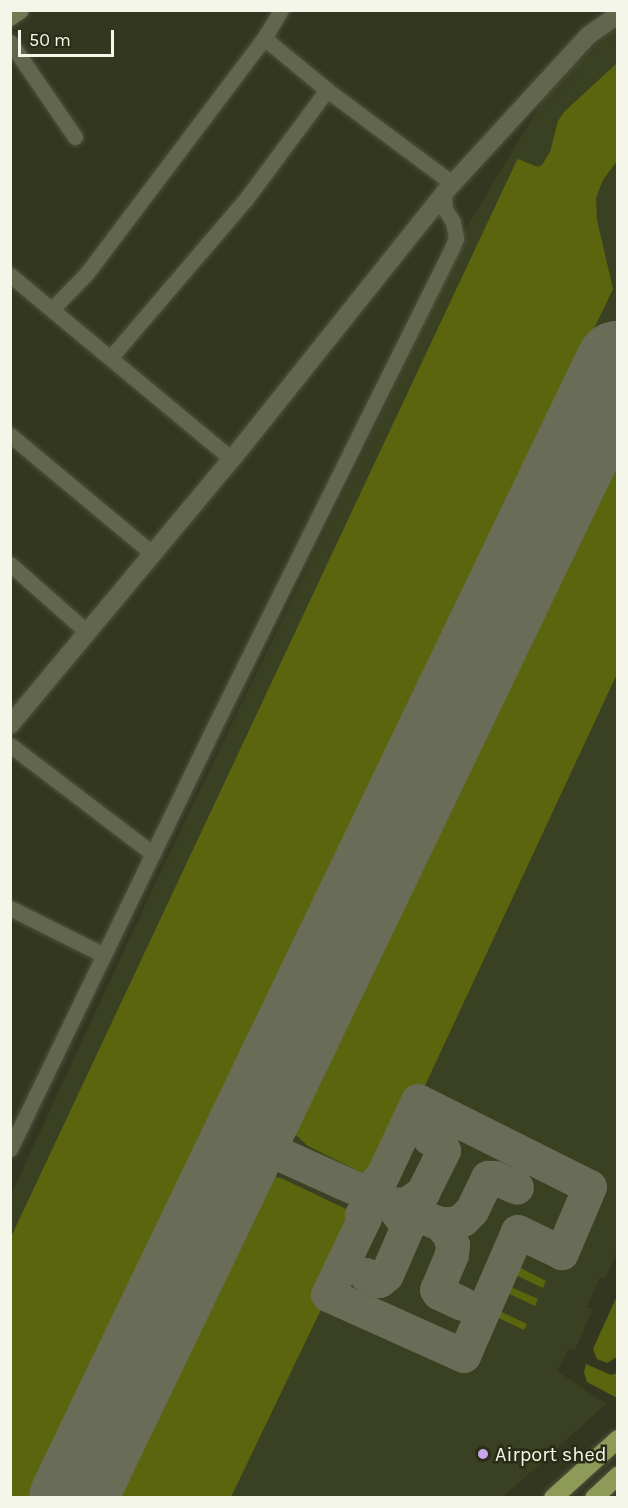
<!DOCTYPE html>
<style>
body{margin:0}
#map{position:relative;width:628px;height:1508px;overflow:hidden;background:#333720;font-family:Karla,sans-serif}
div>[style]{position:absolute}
.built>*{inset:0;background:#3a4022}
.green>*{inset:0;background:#5a650d}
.taxiway>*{height:34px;margin:-17px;padding:0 17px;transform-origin:17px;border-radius:17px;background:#696d58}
.runway>*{height:87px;margin:-43.5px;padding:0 43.5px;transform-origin:43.5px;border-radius:43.5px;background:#696d58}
.roads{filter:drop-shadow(0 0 2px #4f523e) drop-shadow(0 0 2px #4f523e)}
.minor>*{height:15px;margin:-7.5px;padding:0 7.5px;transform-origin:7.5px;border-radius:7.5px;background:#61664d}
.tertiary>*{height:18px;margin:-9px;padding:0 9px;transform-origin:9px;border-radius:9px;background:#61664d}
.secondary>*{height:18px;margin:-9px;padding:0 9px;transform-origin:9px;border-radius:9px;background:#727a51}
.trunk>*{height:18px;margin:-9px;padding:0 9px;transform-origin:9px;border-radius:9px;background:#8e9a58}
.dots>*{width:16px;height:16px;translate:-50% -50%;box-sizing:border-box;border:3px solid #292d16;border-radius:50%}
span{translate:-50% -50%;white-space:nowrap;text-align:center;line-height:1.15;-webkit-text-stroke:5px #292d16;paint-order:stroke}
.poi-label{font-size:20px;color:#f3f6e8}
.left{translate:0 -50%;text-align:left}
.frame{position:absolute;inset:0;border:12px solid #f3f6e8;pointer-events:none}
.scale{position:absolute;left:18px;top:30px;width:96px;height:27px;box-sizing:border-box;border:3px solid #f3f6e8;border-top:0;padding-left:8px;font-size:18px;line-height:21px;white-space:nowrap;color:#f3f6e8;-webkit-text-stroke:4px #292d16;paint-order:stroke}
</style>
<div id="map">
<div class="built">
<div style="clip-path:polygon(617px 27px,618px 1251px,605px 1279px,600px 1277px,587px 1307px,593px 1309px,575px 1350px,569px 1348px,557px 1371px,606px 1404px,503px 1497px,11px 1497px,10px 1197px,157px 879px,385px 407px,467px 226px,549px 91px,594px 46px)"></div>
</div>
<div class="green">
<div style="clip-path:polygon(617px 63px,617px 161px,603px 180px,596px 198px,597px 220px,613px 289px,34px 1497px,11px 1497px,11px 1237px,516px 162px,518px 159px,538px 167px,542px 165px,550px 152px,558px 121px,565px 111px)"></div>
<div style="clip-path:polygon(617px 413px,617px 674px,380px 1182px,308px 1146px,296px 1135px,290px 1123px,289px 1098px)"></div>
<div style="clip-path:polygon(272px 1177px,281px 1178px,365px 1218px,231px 1497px,98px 1497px,242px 1196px,254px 1184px)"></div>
<div style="clip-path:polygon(524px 1240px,558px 1255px,554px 1264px,520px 1248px)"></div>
<div style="clip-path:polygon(513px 1264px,546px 1281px,543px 1288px,509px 1272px)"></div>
<div style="clip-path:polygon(504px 1284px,538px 1299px,535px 1306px,501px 1290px)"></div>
<div style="clip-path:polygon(617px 1296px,617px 1357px,607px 1363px,597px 1359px,593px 1349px)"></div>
<div style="clip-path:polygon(493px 1308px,527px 1324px,524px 1330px,490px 1314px)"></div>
<div style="clip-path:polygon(586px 1364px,611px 1375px,617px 1373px,617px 1398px,587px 1382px,584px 1372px)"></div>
</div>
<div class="taxiway">
<div style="left:265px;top:1097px;width:17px;rotate:111deg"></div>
<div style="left:259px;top:1113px;width:12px;rotate:85deg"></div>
<div style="left:260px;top:1125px;width:12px;rotate:76deg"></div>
<div style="left:263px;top:1137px;width:23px;rotate:47deg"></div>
<div style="left:418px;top:1101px;width:192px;rotate:26.6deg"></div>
<div style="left:590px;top:1187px;width:72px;rotate:113deg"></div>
<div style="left:562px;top:1253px;width:49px;rotate:-154.5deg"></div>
<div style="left:518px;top:1232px;width:135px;rotate:113.5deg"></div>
<div style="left:464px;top:1356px;width:149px;rotate:-155.8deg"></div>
<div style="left:328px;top:1295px;width:85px;rotate:-64.3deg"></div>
<div style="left:365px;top:1218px;width:4px;rotate:-146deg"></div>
<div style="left:362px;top:1216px;width:38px;rotate:-65deg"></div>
<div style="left:378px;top:1181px;width:2px;rotate:27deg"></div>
<div style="left:380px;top:1182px;width:89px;rotate:-64.9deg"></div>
<div style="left:228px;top:1173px;width:26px;rotate:-43deg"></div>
<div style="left:247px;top:1155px;width:13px;rotate:-13deg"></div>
<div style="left:260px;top:1152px;width:19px;rotate:6deg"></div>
<div style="left:279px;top:1154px;width:124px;rotate:24.3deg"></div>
<div style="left:392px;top:1205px;width:52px;rotate:21.6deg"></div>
<div style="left:440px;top:1224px;width:15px"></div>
<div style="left:455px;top:1224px;width:9px;rotate:-27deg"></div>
<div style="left:463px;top:1220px;width:13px;rotate:-45deg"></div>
<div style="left:472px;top:1211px;width:37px;rotate:-64deg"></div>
<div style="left:488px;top:1178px;width:7px"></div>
<div style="left:495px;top:1178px;width:24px;rotate:24deg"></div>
<div style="left:440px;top:1224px;width:13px;rotate:48deg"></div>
<div style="left:449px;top:1234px;width:12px;rotate:70deg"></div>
<div style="left:453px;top:1245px;width:10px;rotate:96deg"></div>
<div style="left:452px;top:1255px;width:38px;rotate:113deg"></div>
<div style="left:437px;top:1290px;width:4px;rotate:56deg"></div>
<div style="left:439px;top:1293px;width:26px;rotate:25deg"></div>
<div style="left:366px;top:1275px;width:15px;rotate:23deg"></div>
<div style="left:380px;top:1281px;width:9px;rotate:-41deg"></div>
<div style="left:387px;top:1275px;width:48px;rotate:-66.6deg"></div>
<div style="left:406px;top:1231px;width:8px;rotate:-97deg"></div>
<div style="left:405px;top:1223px;width:22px;rotate:-126deg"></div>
<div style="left:392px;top:1205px;width:16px;rotate:-4deg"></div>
<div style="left:408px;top:1204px;width:19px;rotate:-36deg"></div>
<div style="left:423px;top:1193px;width:47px;rotate:-63.4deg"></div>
<div style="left:444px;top:1151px;width:8px;rotate:-113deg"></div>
<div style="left:441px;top:1144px;width:13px;rotate:-153deg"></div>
</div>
<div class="runway">
<div style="left:72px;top:1498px;width:1259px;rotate:-64.29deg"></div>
</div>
<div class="roads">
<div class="minor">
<div style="left:281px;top:10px;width:33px;rotate:121deg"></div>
<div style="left:264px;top:38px;width:82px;rotate:39.5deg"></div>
<div style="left:327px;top:90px;width:157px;rotate:36.7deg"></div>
<div style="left:10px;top:42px;width:115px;rotate:55.6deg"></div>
<div style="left:10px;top:275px;width:288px;rotate:39.7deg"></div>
<div style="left:52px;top:309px;width:50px;rotate:-45.8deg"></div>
<div style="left:87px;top:273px;width:294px;rotate:-53deg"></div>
<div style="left:111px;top:357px;width:208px;rotate:-49.5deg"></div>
<div style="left:246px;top:199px;width:136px;rotate:-53.4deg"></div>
<div style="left:10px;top:435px;width:186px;rotate:39.8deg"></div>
<div style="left:10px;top:564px;width:103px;rotate:41.4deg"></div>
<div style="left:10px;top:745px;width:180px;rotate:37.3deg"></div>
<div style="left:10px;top:908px;width:105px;rotate:26.6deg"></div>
<div style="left:10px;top:1149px;width:471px;rotate:-64.2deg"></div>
<div style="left:215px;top:725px;width:533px;rotate:-63.58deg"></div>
<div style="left:452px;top:248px;width:11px;rotate:-68deg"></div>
<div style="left:456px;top:238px;width:16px;rotate:-101deg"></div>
<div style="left:453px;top:222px;width:15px;rotate:-122deg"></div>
<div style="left:445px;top:209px;width:16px;rotate:-94deg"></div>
</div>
<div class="tertiary">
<div style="left:10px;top:725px;width:346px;rotate:-50.2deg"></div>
<div style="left:232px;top:459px;width:340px;rotate:-51.4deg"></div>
<div style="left:444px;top:193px;width:214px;rotate:-47.5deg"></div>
<div style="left:589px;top:35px;width:35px;rotate:-35deg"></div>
</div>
<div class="secondary">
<div style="left:10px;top:17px;width:12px;rotate:-35deg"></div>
</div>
<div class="trunk">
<div style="left:553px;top:1498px;width:88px;rotate:-42.2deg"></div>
<div style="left:594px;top:1498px;width:33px;rotate:-43deg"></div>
</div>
</div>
<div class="dots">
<div style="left:483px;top:1454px;background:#c9a5ee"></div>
</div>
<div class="poi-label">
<span class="left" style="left:495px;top:1454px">Airport shed</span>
</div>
<div class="frame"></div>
<div class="scale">50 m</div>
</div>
